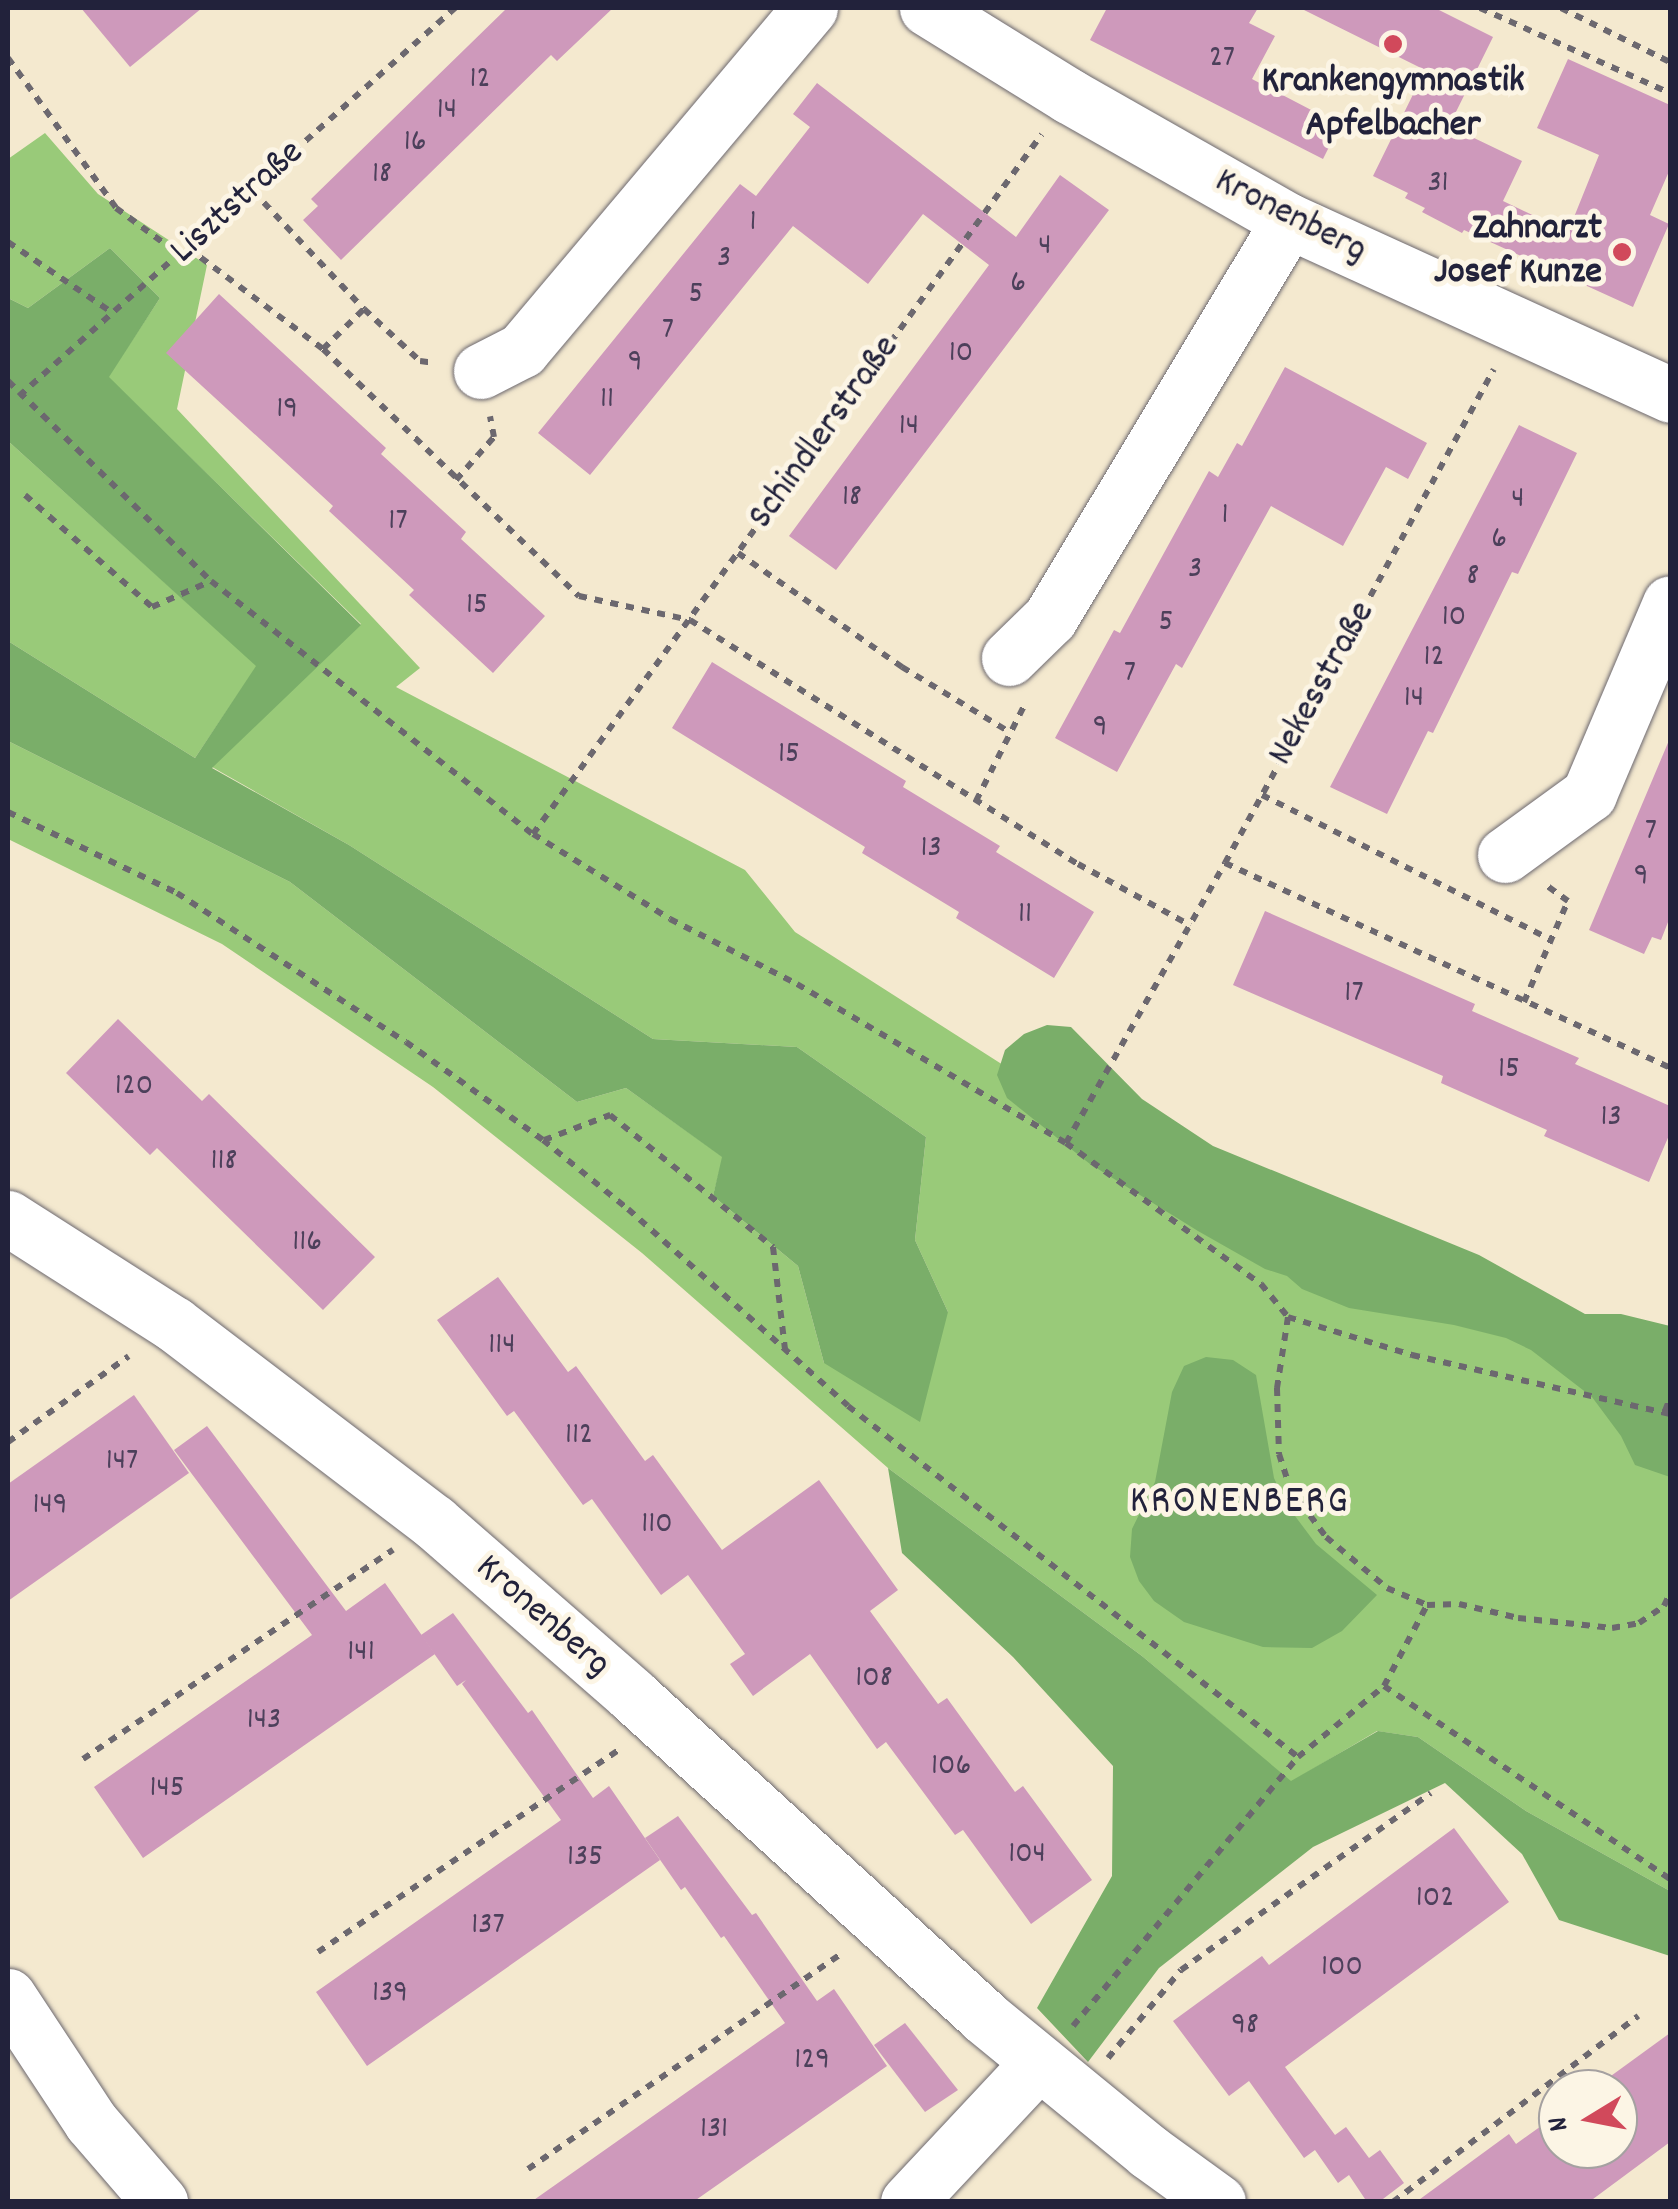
<!DOCTYPE html>
<meta charset="utf-8">
<style>
body{margin:0}
#map{position:relative;width:1678px;height:2209px;overflow:hidden;background:#f4e9cf;font-family:Dekko,sans-serif}
div>[style]{position:absolute}
.green>*{inset:0;background:#99ca79}
.forest>*{inset:0;background:#7aae69}
.building>*{inset:0;background:#ce99bb}
.path>*{height:6px;margin-top:-3px;transform-origin:0;background:repeating-linear-gradient(90deg,#6c686f 0 8px,transparent 0 16px)}
.roads{filter:drop-shadow(0 0 2px #6c686f) drop-shadow(0 0 2px #6c686f)}
.minor>*{height:55px;margin:-27.5px;padding:0 27.5px;transform-origin:27.5px;border-radius:27.5px;background:#fff}
.dots>*{width:28px;height:28px;translate:-50% -50%;box-sizing:border-box;border:5px solid #fcf5e5;border-radius:50%}
span{translate:-50% -50%;white-space:nowrap;text-align:center;line-height:1.15;-webkit-text-stroke:10px #fcf5e5;paint-order:stroke}
.number-label{font-size:32px;color:#4d405b}
.number-label span{-webkit-text-stroke-width:0}
.poi-label{font-size:38px;color:#22223b;font-weight:700}
.right{translate:-100% -50%;text-align:right}
.street-label{font-size:38px;color:#22223b}
.neighbourhood-label{font-size:40px;color:#22223b;letter-spacing:2.5px}
.frame{position:absolute;inset:0;border:10px solid #22223b;pointer-events:none}
.north{position:absolute;left:1538px;top:2069px;width:100px;height:100px;box-sizing:border-box;background:#fcf5e5;border:2px solid #a5a1a1;border-radius:50%;rotate:260deg;font-size:28px;font-weight:700;line-height:40px;text-align:center;color:#22223b}
.north::after{content:'';display:block;margin:auto;width:35px;height:45px;background:#d1495b;clip-path:polygon(50% 0,100% 100%,50% 72%,0 100%)}
</style>
<div id="map">
<div class="green">
<div style="clip-path:polygon(45px 133px,98px 194px,207px 265px,177px 409px,420px 668px,396px 687px,745px 870px,795px 932px,1064px 1104px,1670px 1363px,1670px 1891px,1526px 1811px,1418px 1737px,1377px 1731px,1291px 1782px,1142px 1656px,888px 1468px,642px 1253px,433px 1087px,222px 944px,8px 839px,8px 741px,290px 882px,577px 1102px,626px 1088px,723px 1157px,713px 1196px,798px 1266px,824px 1363px,948px 1312px,915px 1240px,926px 1137px,797px 1047px,653px 1039px,349px 845px,212px 767px,361px 624px,108px 377px,160px 298px,110px 248px,28px 308px,8px 298px,8px 159px)"></div>
<div style="clip-path:polygon(8px 441px,257px 666px,195px 758px,8px 641px)"></div>
</div>
<div class="forest">
<div style="clip-path:polygon(110px 248px,160px 298px,109px 377px,361px 625px,212px 768px,349px 845px,653px 1039px,797px 1047px,926px 1137px,915px 1240px,948px 1312px,920px 1422px,824px 1363px,798px 1266px,713px 1196px,722px 1157px,626px 1088px,577px 1102px,290px 882px,8px 741px,8px 641px,195px 758px,256px 666px,8px 441px,8px 298px,28px 308px)"></div>
<div style="clip-path:polygon(1047px 1025px,1071px 1027px,1142px 1099px,1213px 1146px,1479px 1255px,1585px 1314px,1621px 1314px,1670px 1326px,1670px 1477px,1635px 1465px,1621px 1436px,1592px 1397px,1531px 1350px,1506px 1338px,1454px 1325px,1349px 1308px,1302px 1289px,1287px 1276px,1265px 1269px,1198px 1231px,1090px 1164px,1007px 1098px,997px 1075px,1005px 1050px,1024px 1034px)"></div>
<div style="clip-path:polygon(1206px 1357px,1233px 1360px,1256px 1375px,1274px 1478px,1286px 1504px,1316px 1544px,1377px 1595px,1342px 1631px,1312px 1648px,1263px 1647px,1184px 1622px,1154px 1601px,1139px 1581px,1130px 1557px,1132px 1529px,1155px 1482px,1172px 1392px,1184px 1366px)"></div>
<div style="clip-path:polygon(888px 1468px,1142px 1656px,1291px 1781px,1378px 1731px,1418px 1737px,1526px 1811px,1670px 1891px,1670px 1956px,1559px 1920px,1522px 1854px,1445px 1783px,1313px 1847px,1159px 1968px,1088px 2062px,1037px 2008px,1112px 1876px,1113px 1766px,1013px 1657px,902px 1553px)"></div>
</div>
<div class="building">
<div style="clip-path:polygon(81px 8px,202px 8px,130px 67px)"></div>
<div style="clip-path:polygon(507px 8px,613px 8px,557px 61px,551px 55px,341px 260px,303px 220px,318px 206px,311px 199px)"></div>
<div style="clip-path:polygon(1107px 8px,1258px 8px,1249px 23px,1275px 36px,1252px 79px,1340px 125px,1323px 159px,1090px 40px)"></div>
<div style="clip-path:polygon(1300px 8px,1435px 8px,1493px 37px,1449px 126px,1522px 161px,1503px 201px,1568px 232px,1599px 155px,1537px 128px,1568px 59px,1670px 105px,1670px 169px,1650px 215px,1669px 224px,1633px 307px,1464px 230px,1462px 233px,1422px 212px,1425px 208px,1405px 198px,1408px 193px,1373px 176px,1425px 70px)"></div>
<div style="clip-path:polygon(817px 83px,1016px 237px,1060px 175px,1109px 210px,836px 570px,789px 536px,989px 265px,923px 214px,868px 284px,793px 226px,590px 475px,538px 433px,740px 184px,756px 196px,810px 127px,793px 114px)"></div>
<div style="clip-path:polygon(219px 294px,386px 448px,381px 454px,466px 532px,461px 539px,545px 616px,493px 673px,409px 595px,414px 590px,329px 511px,333px 506px,166px 353px)"></div>
<div style="clip-path:polygon(1285px 367px,1427px 443px,1408px 479px,1386px 467px,1343px 546px,1271px 506px,1182px 668px,1176px 664px,1117px 772px,1055px 738px,1114px 630px,1120px 633px,1209px 471px,1218px 477px,1237px 443px,1242px 446px)"></div>
<div style="clip-path:polygon(1519px 425px,1577px 453px,1518px 574px,1512px 572px,1433px 733px,1428px 731px,1387px 814px,1330px 787px)"></div>
<div style="clip-path:polygon(712px 662px,906px 781px,903px 787px,1000px 846px,996px 852px,1094px 912px,1054px 978px,956px 918px,959px 912px,862px 853px,865px 847px,672px 728px)"></div>
<div style="clip-path:polygon(1670px 738px,1670px 917px,1661px 940px,1652px 937px,1644px 954px,1589px 930px)"></div>
<div style="clip-path:polygon(1265px 911px,1475px 1004px,1472px 1011px,1579px 1058px,1575px 1064px,1670px 1106px,1670px 1133px,1649px 1182px,1544px 1136px,1547px 1130px,1441px 1083px,1443px 1076px,1233px 985px)"></div>
<div style="clip-path:polygon(118px 1019px,202px 1101px,209px 1094px,375px 1257px,323px 1310px,157px 1148px,150px 1155px,66px 1073px)"></div>
<div style="clip-path:polygon(498px 1277px,568px 1372px,576px 1366px,645px 1461px,653px 1455px,722px 1550px,819px 1480px,898px 1590px,870px 1611px,938px 1704px,947px 1698px,1015px 1792px,1023px 1786px,1092px 1880px,1031px 1924px,963px 1830px,955px 1835px,886px 1742px,877px 1749px,810px 1654px,753px 1696px,730px 1664px,745px 1654px,688px 1575px,661px 1595px,592px 1499px,583px 1505px,514px 1411px,507px 1416px,437px 1320px)"></div>
<div style="clip-path:polygon(134px 1395px,189px 1473px,8px 1601px,8px 1484px)"></div>
<div style="clip-path:polygon(207px 1426px,346px 1611px,385px 1583px,435px 1654px,143px 1858px,94px 1787px,312px 1635px,174px 1450px)"></div>
<div style="clip-path:polygon(453px 1613px,528px 1713px,532px 1710px,593px 1798px,609px 1786px,660px 1860px,367px 2066px,316px 1992px,561px 1820px,462px 1684px,466px 1680px,457px 1686px,421px 1635px)"></div>
<div style="clip-path:polygon(678px 1816px,752px 1915px,756px 1913px,817px 2001px,834px 1989px,887px 2066px,693px 2202px,531px 2202px,785px 2023px,724px 1936px,721px 1938px,685px 1887px,681px 1890px,645px 1838px)"></div>
<div style="clip-path:polygon(1454px 1828px,1509px 1902px,1285px 2067px,1335px 2135px,1346px 2127px,1369px 2158px,1380px 2150px,1404px 2183px,1379px 2202px,1367px 2202px,1349px 2175px,1338px 2183px,1315px 2150px,1304px 2158px,1249px 2081px,1229px 2096px,1173px 2021px,1262px 1956px,1269px 1965px)"></div>
<div style="clip-path:polygon(905px 2023px,958px 2090px,925px 2112px,874px 2045px)"></div>
<div style="clip-path:polygon(1670px 2033px,1670px 2142px,1589px 2202px,1416px 2202px,1509px 2134px,1516px 2144px,1558px 2114px,1558px 2149px,1618px 2149px,1618px 2089px,1593px 2089px)"></div>
</div>
<div class="path">
<div style="left:1480px;top:8px;width:208px;rotate:24.1deg"></div>
<div style="left:1561px;top:8px;width:122px;rotate:26.4deg"></div>
<div style="left:8px;top:58px;width:185px;rotate:54.2deg"></div>
<div style="left:116px;top:208px;width:79px;rotate:36.3deg"></div>
<div style="left:253px;top:191px;width:162px;rotate:46.8deg"></div>
<div style="left:364px;top:309px;width:76px;rotate:42.9deg"></div>
<div style="left:420px;top:361px;width:15px;rotate:8deg"></div>
<div style="left:8px;top:242px;width:127px;rotate:34.1deg"></div>
<div style="left:188px;top:248px;width:169px;rotate:36.8deg"></div>
<div style="left:323px;top:349px;width:356px;rotate:44deg"></div>
<div style="left:579px;top:596px;width:114px;rotate:12.2deg"></div>
<div style="left:690px;top:620px;width:458px;rotate:32.2deg"></div>
<div style="left:1078px;top:864px;width:128px;rotate:28.6deg"></div>
<div style="left:323px;top:349px;width:57px;rotate:-44.3deg"></div>
<div style="left:8px;top:381px;width:285px;rotate:44.6deg"></div>
<div style="left:211px;top:581px;width:410px;rotate:38.2deg"></div>
<div style="left:533px;top:834px;width:161px;rotate:31.8deg"></div>
<div style="left:670px;top:919px;width:143px;rotate:27.1deg"></div>
<div style="left:797px;top:984px;width:312px;rotate:30.6deg"></div>
<div style="left:1066px;top:1143px;width:241px;rotate:35.9deg"></div>
<div style="left:1261px;top:1284px;width:43px;rotate:50.7deg"></div>
<div style="left:1288px;top:1317px;width:130px;rotate:17deg"></div>
<div style="left:1412px;top:1355px;width:265px;rotate:12.9deg"></div>
<div style="left:19px;top:396px;width:584px;rotate:-41.67deg"></div>
<div style="left:456px;top:480px;width:57px;rotate:-48.5deg"></div>
<div style="left:494px;top:437px;width:21px;rotate:-101deg"></div>
<div style="left:25px;top:495px;width:169px;rotate:41.4deg"></div>
<div style="left:152px;top:607px;width:64px;rotate:-23.8deg"></div>
<div style="left:738px;top:553px;width:200px;rotate:34.8deg"></div>
<div style="left:902px;top:667px;width:127px;rotate:31.2deg"></div>
<div style="left:1262px;top:795px;width:323px;rotate:26.6deg"></div>
<div style="left:976px;top:801px;width:109px;rotate:-63.2deg"></div>
<div style="left:8px;top:812px;width:187px;rotate:25.6deg"></div>
<div style="left:177px;top:893px;width:273px;rotate:33.1deg"></div>
<div style="left:406px;top:1042px;width:168px;rotate:35.6deg"></div>
<div style="left:543px;top:1140px;width:109px;rotate:39.1deg"></div>
<div style="left:628px;top:1209px;width:295px;rotate:41.8deg"></div>
<div style="left:848px;top:1406px;width:571px;rotate:37.95deg"></div>
<div style="left:533px;top:834px;width:865px;rotate:-53.98deg"></div>
<div style="left:1225px;top:863px;width:490px;rotate:24.7deg"></div>
<div style="left:1524px;top:1002px;width:110px;rotate:-66.5deg"></div>
<div style="left:1568px;top:901px;width:29px;rotate:-144deg"></div>
<div style="left:544px;top:1140px;width:71px;rotate:-20.7deg"></div>
<div style="left:610px;top:1115px;width:210px;rotate:39deg"></div>
<div style="left:773px;top:1247px;width:103px;rotate:83.3deg"></div>
<div style="left:1066px;top:1143px;width:322px;rotate:-60.4deg"></div>
<div style="left:1225px;top:863px;width:562px;rotate:-61.43deg"></div>
<div style="left:1288px;top:1317px;width:72px;rotate:98.8deg"></div>
<div style="left:1277px;top:1388px;width:66px;rotate:88.3deg"></div>
<div style="left:1279px;top:1454px;width:38px;rotate:72deg"></div>
<div style="left:1291px;top:1490px;width:59px;rotate:53.3deg"></div>
<div style="left:1326px;top:1537px;width:80px;rotate:39.9deg"></div>
<div style="left:1387px;top:1588px;width:43px;rotate:23deg"></div>
<div style="left:1427px;top:1605px;width:32px;rotate:-2deg"></div>
<div style="left:1459px;top:1604px;width:61px;rotate:13.3deg"></div>
<div style="left:1518px;top:1618px;width:95px;rotate:6.1deg"></div>
<div style="left:1612px;top:1628px;width:27px;rotate:-10deg"></div>
<div style="left:1639px;top:1623px;width:30px;rotate:-34deg"></div>
<div style="left:1664px;top:1606px;width:14px;rotate:-65deg"></div>
<div style="left:1665px;top:1411px;width:14px;rotate:-69deg"></div>
<div style="left:8px;top:1442px;width:148px;rotate:-35.4deg"></div>
<div style="left:1384px;top:1686px;width:345px;rotate:34deg"></div>
<div style="left:83px;top:1759px;width:374px;rotate:-34deg"></div>
<div style="left:318px;top:1952px;width:364px;rotate:-33.9deg"></div>
<div style="left:1073px;top:2026px;width:351px;rotate:-50.1deg"></div>
<div style="left:1298px;top:1757px;width:112px;rotate:-39.5deg"></div>
<div style="left:1384px;top:1686px;width:92px;rotate:-62deg"></div>
<div style="left:1108px;top:2058px;width:114px;rotate:-50.3deg"></div>
<div style="left:1181px;top:1970px;width:306px;rotate:-35.3deg"></div>
<div style="left:528px;top:2169px;width:381px;rotate:-34.5deg"></div>
<div style="left:1393px;top:2202px;width:308px;rotate:-37.2deg"></div>
</div>
<div class="roads">
<div class="minor">
<div style="left:927px;top:8px;width:167px;rotate:31.8deg"></div>
<div style="left:1069px;top:96px;width:253px;rotate:29.6deg"></div>
<div style="left:1289px;top:221px;width:419px;rotate:24.5deg"></div>
<div style="left:481px;top:371px;width:46px;rotate:-27.1deg"></div>
<div style="left:522px;top:350px;width:447px;rotate:-49.9deg"></div>
<div style="left:1009px;top:658px;width:57px;rotate:-44.3deg"></div>
<div style="left:1050px;top:618px;width:463px;rotate:-59deg"></div>
<div style="left:1505px;top:855px;width:104px;rotate:-36deg"></div>
<div style="left:1589px;top:794px;width:207px;rotate:-67deg"></div>
<div style="left:8px;top:1218px;width:197px;rotate:32.6deg"></div>
<div style="left:174px;top:1324px;width:327px;rotate:37.3deg"></div>
<div style="left:434px;top:1522px;width:263px;rotate:41.1deg"></div>
<div style="left:632px;top:1695px;width:476px;rotate:42.4deg"></div>
<div style="left:983px;top:2016px;width:215px;rotate:39.3deg"></div>
<div style="left:1149px;top:2152px;width:85px;rotate:35.9deg"></div>
<div style="left:8px;top:1996px;width:151px;rotate:56.6deg"></div>
<div style="left:91px;top:2122px;width:106px;rotate:49.2deg"></div>
<div style="left:908px;top:2202px;width:190px;rotate:-46.9deg"></div>
</div>
</div>
<div class="dots">
<div style="left:1393px;top:44px;background:#d1495b"></div>
<div style="left:1622px;top:252px;background:#d1495b"></div>
</div>
<div class="number-label">
<span style="left:1222px;top:59px">27</span>
<span style="left:480px;top:80px">12</span>
<span style="left:447px;top:111px">14</span>
<span style="left:415px;top:143px">16</span>
<span style="left:382px;top:175px">18</span>
<span style="left:1438px;top:184px">31</span>
<span style="left:753px;top:223px">1</span>
<span style="left:1045px;top:247px">4</span>
<span style="left:724px;top:259px">3</span>
<span style="left:1018px;top:284px">6</span>
<span style="left:696px;top:295px">5</span>
<span style="left:668px;top:331px">7</span>
<span style="left:961px;top:354px">10</span>
<span style="left:635px;top:363px">9</span>
<span style="left:607px;top:400px">11</span>
<span style="left:287px;top:410px">19</span>
<span style="left:909px;top:427px">14</span>
<span style="left:852px;top:498px">18</span>
<span style="left:1518px;top:500px">4</span>
<span style="left:1225px;top:516px">1</span>
<span style="left:398px;top:522px">17</span>
<span style="left:1499px;top:540px">6</span>
<span style="left:1195px;top:570px">3</span>
<span style="left:1473px;top:577px">8</span>
<span style="left:477px;top:606px">15</span>
<span style="left:1454px;top:618px">10</span>
<span style="left:1166px;top:623px">5</span>
<span style="left:1434px;top:658px">12</span>
<span style="left:1130px;top:674px">7</span>
<span style="left:1414px;top:699px">14</span>
<span style="left:1100px;top:728px">9</span>
<span style="left:789px;top:755px">15</span>
<span style="left:1651px;top:832px">7</span>
<span style="left:931px;top:849px">13</span>
<span style="left:1641px;top:877px">9</span>
<span style="left:1025px;top:915px">11</span>
<span style="left:1354px;top:994px">17</span>
<span style="left:1509px;top:1070px">15</span>
<span style="left:134px;top:1087px">120</span>
<span style="left:1611px;top:1118px">13</span>
<span style="left:224px;top:1162px">118</span>
<span style="left:307px;top:1243px">116</span>
<span style="left:502px;top:1346px">114</span>
<span style="left:579px;top:1436px">112</span>
<span style="left:122px;top:1462px">147</span>
<span style="left:50px;top:1506px">149</span>
<span style="left:657px;top:1525px">110</span>
<span style="left:361px;top:1653px">141</span>
<span style="left:874px;top:1679px">108</span>
<span style="left:264px;top:1721px">143</span>
<span style="left:951px;top:1767px">106</span>
<span style="left:167px;top:1789px">145</span>
<span style="left:1027px;top:1855px">104</span>
<span style="left:585px;top:1858px">135</span>
<span style="left:1435px;top:1899px">102</span>
<span style="left:488px;top:1926px">137</span>
<span style="left:1342px;top:1968px">100</span>
<span style="left:390px;top:1994px">139</span>
<span style="left:1245px;top:2026px">98</span>
<span style="left:812px;top:2061px">129</span>
<span style="left:714px;top:2130px">131</span>
</div>
<div class="poi-label">
<span style="left:1393px;top:105px">Krankengymnastik<br>Apfelbacher</span>
<span class="right" style="left:1602px;top:252px">Zahnarzt<br>Josef Kunze</span>
</div>
<div class="street-label">
<span style="left:238px;top:203px;rotate:-42deg">Lisztstraße</span>
<span style="left:1290px;top:217px;rotate:27deg">Kronenberg</span>
<span style="left:825px;top:433px;rotate:-54deg">Schindlerstraße</span>
<span style="left:1323px;top:684px;rotate:-61deg">Nekesstraße</span>
<span style="left:542px;top:1617px;rotate:41deg">Kronenberg</span>
</div>
<div class="neighbourhood-label">
<span style="left:1240px;top:1504px">KRONENBERG</span>
</div>
<div class="frame"></div>
<div class="north">N</div>
</div>
